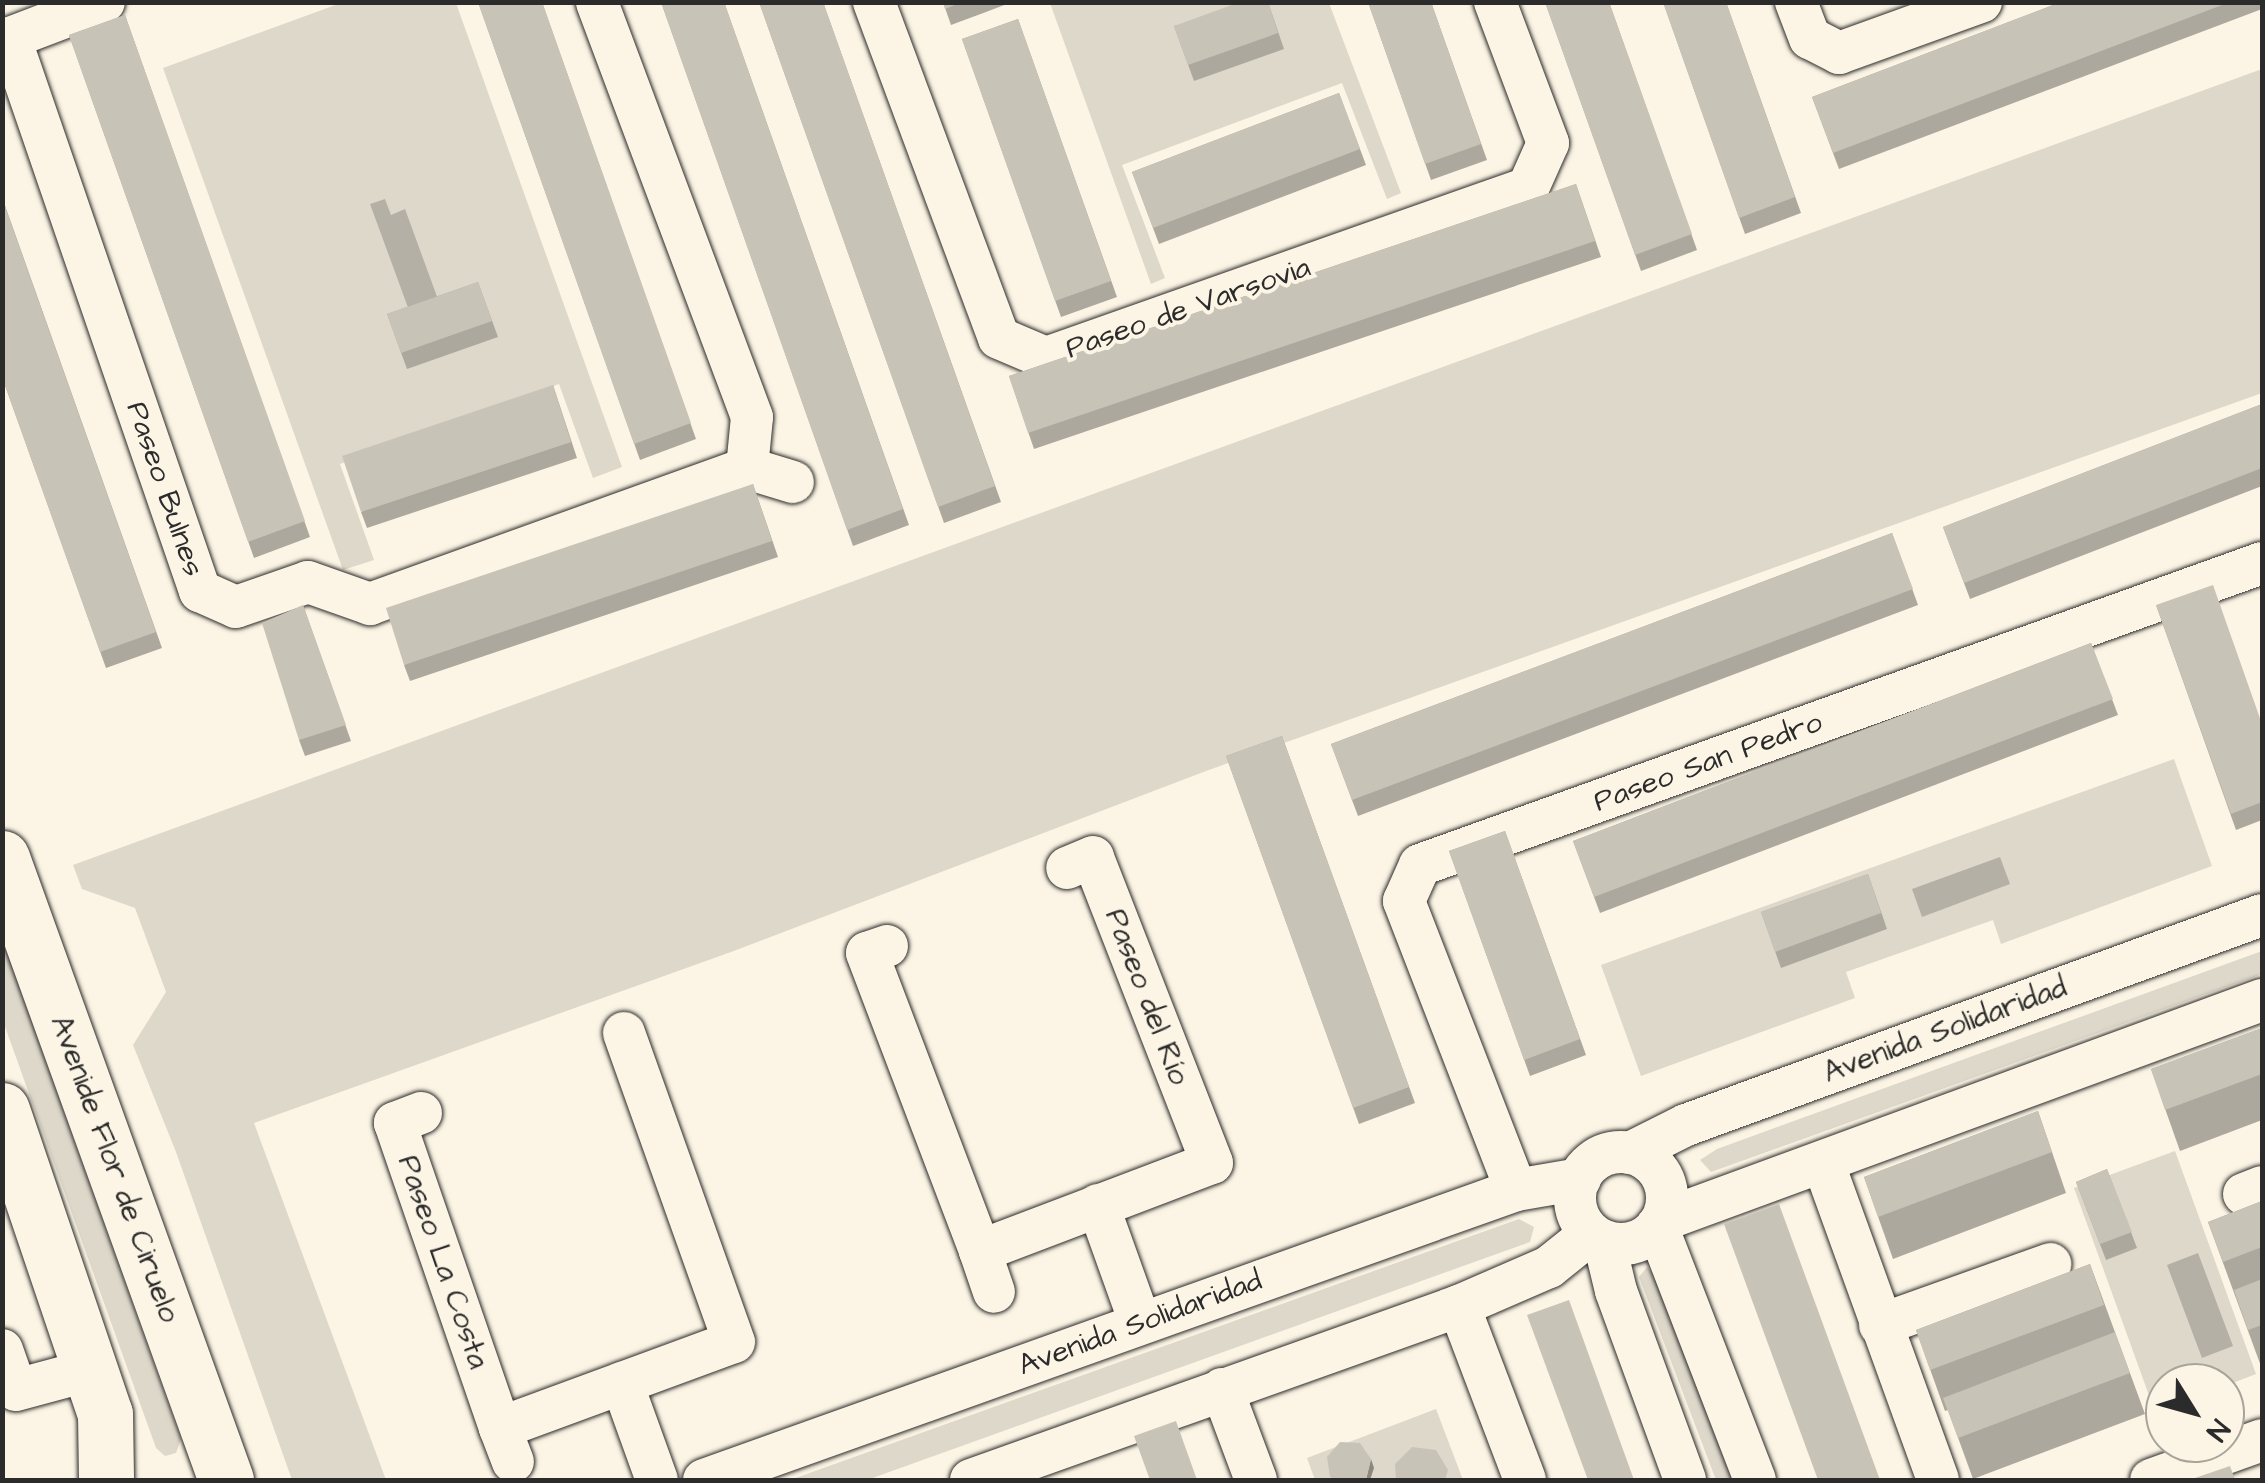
<!DOCTYPE html>
<meta charset="utf-8">
<style>
body{margin:0}
#map{position:relative;width:2265px;height:1483px;overflow:hidden;background:#fcf5e5;font-family:"Architects Daughter",sans-serif}
div>[style]{position:absolute}
.green>*{inset:0;background:#ded8ca}
.water>*{inset:0;background:#b4b0a5}
.roads{filter:drop-shadow(0 0 2px #2b2b2b) drop-shadow(0 0 2px #2b2b2b)}
.minor>*{height:42px;margin:-21px;padding:0 21px;transform-origin:21px;border-radius:21px;background:#fcf5e5}
.minor>.ring{margin:-21px;padding:0;box-sizing:content-box;background:none;border:42px solid #fcf5e5;border-radius:50%}
.major>*{height:55px;margin:-27.5px;padding:0 27.5px;transform-origin:27.5px;border-radius:27.5px;background:#fcf5e5}
.wall>*{inset:0;background:#aca89d}
.shaded-wall>*{inset:0;background:#8c8880}
.building>*{inset:0;background:#c8c3b7}
span{translate:-50% -50%;white-space:nowrap;text-align:center;line-height:1.15;-webkit-text-stroke:8px #fcf5e5;paint-order:stroke}
.street-label{font-size:30px;color:#2b2b2b}
.frame{position:absolute;inset:0;border:5px solid #2b2b2b;pointer-events:none}
.north{position:absolute;left:2145px;top:1363px;width:100px;height:100px;box-sizing:border-box;background:#fcf5e5;border:2px solid #a8a49b;border-radius:50%;rotate:127deg;font-size:28px;font-weight:700;line-height:40px;text-align:center;color:#2b2b2b}
.north::after{content:'';display:block;margin:auto;width:35px;height:45px;background:#2b2b2b;clip-path:polygon(50% 0,100% 100%,50% 72%,0 100%)}
</style>
<div id="map">
<div class="green">
<div style="clip-path:polygon(341px 3px,456px 3px,622px 467px,593px 478px,559px 384px,340px 464px,374px 560px,343px 570px,163px 68px)"></div>
<div style="clip-path:polygon(1050px 3px,1329px 3px,1401px 193px,1387px 199px,1342px 83px,1122px 165px,1165px 278px,1151px 284px)"></div>
<div style="clip-path:polygon(2262px 69px,2262px 393px,1206px 771px,731px 952px,254px 1123px,386px 1480px,292px 1480px,176px 1152px,133px 1045px,166px 992px,135px 908px,82px 889px,73px 865px)"></div>
<div style="clip-path:polygon(2174px 759px,2212px 866px,2001px 944px,1993px 920px,1846px 972px,1855px 998px,1641px 1076px,1601px 965px)"></div>
<div style="clip-path:polygon(3px 942px,181px 1439px,176px 1453px,165px 1456px,156px 1448px,3px 1021px)"></div>
<div style="clip-path:polygon(2262px 951px,2262px 974px,1711px 1172px,1700px 1160px,1717px 1149px)"></div>
<div style="clip-path:polygon(2175px 1151px,2256px 1374px,2225px 1386px,2165px 1383px,2165px 1408px,2155px 1412px,2074px 1188px)"></div>
<div style="clip-path:polygon(1519px 1219px,1534px 1227px,1530px 1242px,867px 1480px,790px 1480px)"></div>
<div style="clip-path:polygon(1647px 1267px,1654px 1275px,1732px 1480px,1716px 1480px,1639px 1277px)"></div>
<div style="clip-path:polygon(1436px 1409px,1463px 1480px,1315px 1480px,1307px 1458px)"></div>
</div>
<div class="water">
<div style="clip-path:polygon(385px 199px,391px 215px,405px 209px,439px 302px,410px 313px,370px 204px)"></div>
<div style="clip-path:polygon(2000px 857px,2010px 884px,1922px 917px,1912px 889px)"></div>
<div style="clip-path:polygon(2198px 1253px,2233px 1346px,2202px 1358px,2167px 1265px)"></div>
</div>
<div class="roads">
<div class="minor">
<div style="left:874px;top:2px;width:358px;rotate:69.6deg"></div>
<div style="left:999px;top:338px;width:51px;rotate:23.1deg"></div>
<div style="left:1046px;top:358px;width:511px;rotate:-19.43deg"></div>
<div style="left:1528px;top:188px;width:49px;rotate:-66deg"></div>
<div style="left:1548px;top:143px;width:151px;rotate:-110.6deg"></div>
<div style="left:1796px;top:2px;width:39px;rotate:69deg"></div>
<div style="left:1810px;top:38px;width:33px;rotate:27deg"></div>
<div style="left:1839px;top:53px;width:151px;rotate:-19.8deg"></div>
<div style="left:10px;top:38px;width:585px;rotate:71.04deg"></div>
<div style="left:200px;top:591px;width:39px;rotate:24deg"></div>
<div style="left:236px;top:607px;width:76px;rotate:-19.1deg"></div>
<div style="left:308px;top:582px;width:66px;rotate:19.5deg"></div>
<div style="left:370px;top:604px;width:401px;rotate:-19.8deg"></div>
<div style="left:747px;top:468px;width:51px;rotate:-84.4deg"></div>
<div style="left:752px;top:417px;width:443px;rotate:-110.5deg"></div>
<div style="left:2px;top:41px;width:109px;rotate:-20.9deg"></div>
<div style="left:747px;top:468px;width:48px;rotate:16.9deg"></div>
<div style="left:887px;top:946px;width:21px;rotate:161deg"></div>
<div style="left:867px;top:953px;width:319px;rotate:69.2deg"></div>
<div style="left:980px;top:1251px;width:248px;rotate:-20.8deg"></div>
<div style="left:1212px;top:1163px;width:328px;rotate:-111.3deg"></div>
<div style="left:1093px;top:857px;width:28px;rotate:157deg"></div>
<div style="left:421px;top:1113px;width:28px;rotate:159deg"></div>
<div style="left:395px;top:1123px;width:323px;rotate:71deg"></div>
<div style="left:500px;top:1428px;width:249px;rotate:-20.2deg"></div>
<div style="left:734px;top:1342px;width:328px;rotate:-109.6deg"></div>
<div class="ring" style="left:1575px;top:1152px;width:50px;height:50px"></div>
<div style="left:1630px;top:1153px;width:63px;rotate:-26.6deg"></div>
<div style="left:1686px;top:1125px;width:613px;rotate:-20.03deg"></div>
<div style="left:1823px;top:1162px;width:338px;rotate:70.1deg"></div>
<div style="left:1516px;top:1190px;width:310px;rotate:-111.2deg"></div>
<div style="left:1404px;top:901px;width:39px;rotate:-66deg"></div>
<div style="left:1420px;top:865px;width:895px;rotate:-19.73deg"></div>
<div style="left:2244px;top:1194px;width:19px;rotate:-21deg"></div>
<div style="left:1098px;top:1205px;width:124px;rotate:70.3deg"></div>
<div style="left:1663px;top:1220px;width:638px;rotate:-20.17deg"></div>
<div style="left:1657px;top:1226px;width:272px;rotate:68.9deg"></div>
<div style="left:1604px;top:1241px;width:51px;rotate:76.5deg"></div>
<div style="left:1616px;top:1291px;width:201px;rotate:69.9deg"></div>
<div style="left:980px;top:1251px;width:43px;rotate:71.1deg"></div>
<div style="left:1459px;top:1306px;width:186px;rotate:69.2deg"></div>
<div style="left:1880px;top:1325px;width:181px;rotate:-19.7deg"></div>
<div style="left:2px;top:1350px;width:42px;rotate:70.7deg"></div>
<div style="left:16px;top:1390px;width:77px;rotate:-15.1deg"></div>
<div style="left:622px;top:1383px;width:103px;rotate:70.2deg"></div>
<div style="left:1222px;top:1389px;width:97px;rotate:69.5deg"></div>
<div style="left:500px;top:1428px;width:36px;rotate:69deg"></div>
<div style="left:704px;top:1480px;width:862px;rotate:-19.65deg"></div>
<div style="left:1516px;top:1190px;width:65px;rotate:-9.8deg"></div>
<div style="left:971px;top:1480px;width:518px;rotate:-19.62deg"></div>
<div style="left:1459px;top:1306px;width:98px;rotate:-23.4deg"></div>
<div style="left:1549px;top:1267px;width:51px;rotate:-38.7deg"></div>
<div style="left:2151px;top:1480px;width:118px;rotate:-19.8deg"></div>
</div>
<div class="major">
<div style="left:2px;top:858px;width:661px;rotate:70.19deg"></div>
<div style="left:2px;top:1110px;width:321px;rotate:71.3deg"></div>
<div style="left:105px;top:1414px;width:66px;rotate:89.1deg"></div>
</div>
</div>
<div class="wall">
<div style="clip-path:polygon(478px 2px,542px 2px,696px 439px,640px 460px)"></div>
<div style="clip-path:polygon(661px 2px,724px 2px,909px 525px,853px 546px)"></div>
<div style="clip-path:polygon(759px 2px,823px 2px,1001px 502px,944px 523px)"></div>
<div style="clip-path:polygon(943px 2px,1006px 2px,1007px 4px,951px 25px)"></div>
<div style="clip-path:polygon(1268px 2px,1284px 49px,1194px 81px,1174px 26px)"></div>
<div style="clip-path:polygon(1368px 2px,1431px 2px,1487px 160px,1431px 180px)"></div>
<div style="clip-path:polygon(1545px 2px,1609px 2px,1697px 250px,1641px 271px)"></div>
<div style="clip-path:polygon(1663px 2px,1726px 2px,1801px 213px,1745px 234px)"></div>
<div style="clip-path:polygon(2061px 2px,2262px 2px,2262px 9px,1839px 169px,1812px 97px)"></div>
<div style="clip-path:polygon(125px 15px,310px 537px,254px 558px,69px 35px)"></div>
<div style="clip-path:polygon(1018px 19px,1117px 297px,1061px 317px,962px 39px)"></div>
<div style="clip-path:polygon(1339px 93px,1366px 165px,1159px 244px,1132px 172px)"></div>
<div style="clip-path:polygon(1576px 184px,1601px 257px,1034px 449px,1009px 376px)"></div>
<div style="clip-path:polygon(2px 197px,162px 648px,106px 668px,2px 377px)"></div>
<div style="clip-path:polygon(478px 282px,498px 337px,407px 369px,387px 314px)"></div>
<div style="clip-path:polygon(553px 385px,577px 458px,367px 528px,361px 512px)"></div>
<div style="clip-path:polygon(2262px 404px,2262px 486px,1970px 599px,1943px 527px)"></div>
<div style="clip-path:polygon(753px 484px,778px 557px,410px 681px,404px 665px)"></div>
<div style="clip-path:polygon(1892px 533px,1918px 605px,1358px 816px,1331px 744px)"></div>
<div style="clip-path:polygon(303px 605px,351px 741px,305px 756px,299px 740px)"></div>
<div style="clip-path:polygon(2156px 605px,2262px 724px,2262px 820px,2236px 830px)"></div>
<div style="clip-path:polygon(2091px 643px,2118px 715px,1600px 913px,1573px 841px)"></div>
<div style="clip-path:polygon(1282px 736px,1415px 1103px,1359px 1124px,1226px 756px)"></div>
<div style="clip-path:polygon(1505px 831px,1586px 1055px,1530px 1076px,1449px 851px)"></div>
<div style="clip-path:polygon(1868px 874px,1887px 929px,1781px 968px,1761px 912px)"></div>
<div style="clip-path:polygon(2262px 1028px,2262px 1120px,2180px 1151px,2151px 1069px)"></div>
<div style="clip-path:polygon(2038px 1111px,2066px 1193px,1893px 1259px,1864px 1177px)"></div>
<div style="clip-path:polygon(2107px 1169px,2137px 1248px,2106px 1260px,2076px 1182px)"></div>
<div style="clip-path:polygon(2262px 1201px,2262px 1369px,2208px 1222px)"></div>
<div style="clip-path:polygon(2090px 1264px,2145px 1414px,1973px 1479px,1948px 1410px,1945px 1411px,1916px 1330px)"></div>
</div>
<div class="shaded-wall">
<div style="clip-path:polygon(1371px 1459px,1374px 1468px,1370px 1480px,1366px 1480px)"></div>
</div>
<div class="building">
<div style="clip-path:polygon(478px 2px,542px 2px,691px 423px,634px 444px)"></div>
<div style="clip-path:polygon(661px 2px,724px 2px,903px 509px,847px 530px)"></div>
<div style="clip-path:polygon(759px 2px,823px 2px,995px 486px,938px 507px)"></div>
<div style="clip-path:polygon(943px 2px,962px 2px,945px 9px)"></div>
<div style="clip-path:polygon(1240px 2px,1268px 2px,1278px 33px,1188px 65px,1174px 26px)"></div>
<div style="clip-path:polygon(1368px 2px,1431px 2px,1481px 144px,1425px 164px)"></div>
<div style="clip-path:polygon(1545px 2px,1609px 2px,1692px 234px,1635px 255px)"></div>
<div style="clip-path:polygon(1663px 2px,1726px 2px,1795px 197px,1739px 218px)"></div>
<div style="clip-path:polygon(2061px 2px,2230px 2px,1833px 153px,1812px 97px)"></div>
<div style="clip-path:polygon(125px 15px,305px 521px,248px 542px,69px 35px)"></div>
<div style="clip-path:polygon(1018px 19px,1111px 281px,1055px 301px,962px 39px)"></div>
<div style="clip-path:polygon(1339px 93px,1360px 149px,1153px 228px,1132px 172px)"></div>
<div style="clip-path:polygon(1576px 184px,1595px 241px,1028px 433px,1009px 376px)"></div>
<div style="clip-path:polygon(2px 198px,156px 632px,100px 652px,2px 377px)"></div>
<div style="clip-path:polygon(478px 282px,492px 321px,401px 353px,387px 314px)"></div>
<div style="clip-path:polygon(553px 385px,571px 442px,361px 512px,342px 456px)"></div>
<div style="clip-path:polygon(2262px 404px,2262px 468px,1964px 583px,1943px 527px)"></div>
<div style="clip-path:polygon(753px 484px,772px 541px,404px 665px,386px 608px)"></div>
<div style="clip-path:polygon(1892px 533px,1913px 589px,1352px 800px,1331px 744px)"></div>
<div style="clip-path:polygon(2213px 585px,2262px 724px,2262px 802px,2231px 814px,2156px 605px)"></div>
<div style="clip-path:polygon(303px 605px,346px 725px,299px 740px,262px 623px)"></div>
<div style="clip-path:polygon(2091px 643px,2113px 699px,1594px 897px,1573px 841px)"></div>
<div style="clip-path:polygon(1282px 736px,1409px 1087px,1353px 1108px,1226px 756px)"></div>
<div style="clip-path:polygon(1505px 831px,1580px 1039px,1524px 1060px,1449px 851px)"></div>
<div style="clip-path:polygon(1868px 874px,1881px 913px,1775px 952px,1761px 912px)"></div>
<div style="clip-path:polygon(2262px 1028px,2262px 1074px,2165px 1110px,2151px 1069px)"></div>
<div style="clip-path:polygon(2038px 1111px,2052px 1152px,1878px 1217px,1864px 1177px)"></div>
<div style="clip-path:polygon(2107px 1169px,2132px 1232px,2100px 1244px,2076px 1182px)"></div>
<div style="clip-path:polygon(2262px 1201px,2262px 1247px,2223px 1262px,2208px 1222px)"></div>
<div style="clip-path:polygon(1779px 1204px,1880px 1480px,1818px 1480px,1724px 1224px)"></div>
<div style="clip-path:polygon(2090px 1264px,2104px 1305px,1930px 1370px,1916px 1330px)"></div>
<div style="clip-path:polygon(2262px 1279px,2262px 1325px,2248px 1330px,2234px 1290px)"></div>
<div style="clip-path:polygon(1569px 1300px,1634px 1480px,1588px 1480px,1527px 1315px)"></div>
<div style="clip-path:polygon(2115px 1332px,2130px 1373px,1958px 1438px,1943px 1398px)"></div>
<div style="clip-path:polygon(1176px 1421px,1197px 1480px,1150px 1480px,1134px 1436px)"></div>
<div style="clip-path:polygon(1340px 1442px,1360px 1443px,1371px 1459px,1366px 1479px,1362px 1480px,1337px 1480px,1330px 1477px,1327px 1457px)"></div>
<div style="clip-path:polygon(1412px 1447px,1436px 1450px,1448px 1470px,1445px 1480px,1396px 1480px,1395px 1464px)"></div>
<div style="clip-path:polygon(2230px 1466px,2235px 1480px,2189px 1480px)"></div>
</div>
<div class="street-label">
<span style="left:1188px;top:308px;rotate:-19deg">Paseo de Varsovia</span>
<span style="left:165px;top:489px;rotate:71deg">Paseo Bulnes</span>
<span style="left:1708px;top:762px;rotate:-20deg">Paseo San Pedro</span>
<span style="left:1147px;top:997px;rotate:69deg">Paseo del Río</span>
<span style="left:1945px;top:1030px;rotate:-20deg">Avenida Solidaridad</span>
<span style="left:115px;top:1169px;rotate:70deg">Avenide Flor de Ciruelo</span>
<span style="left:443px;top:1262px;rotate:71deg">Paseo La Costa</span>
<span style="left:1140px;top:1323px;rotate:-20deg">Avenida Solidaridad</span>
</div>
<div class="frame"></div>
<div class="north">N</div>
</div>
